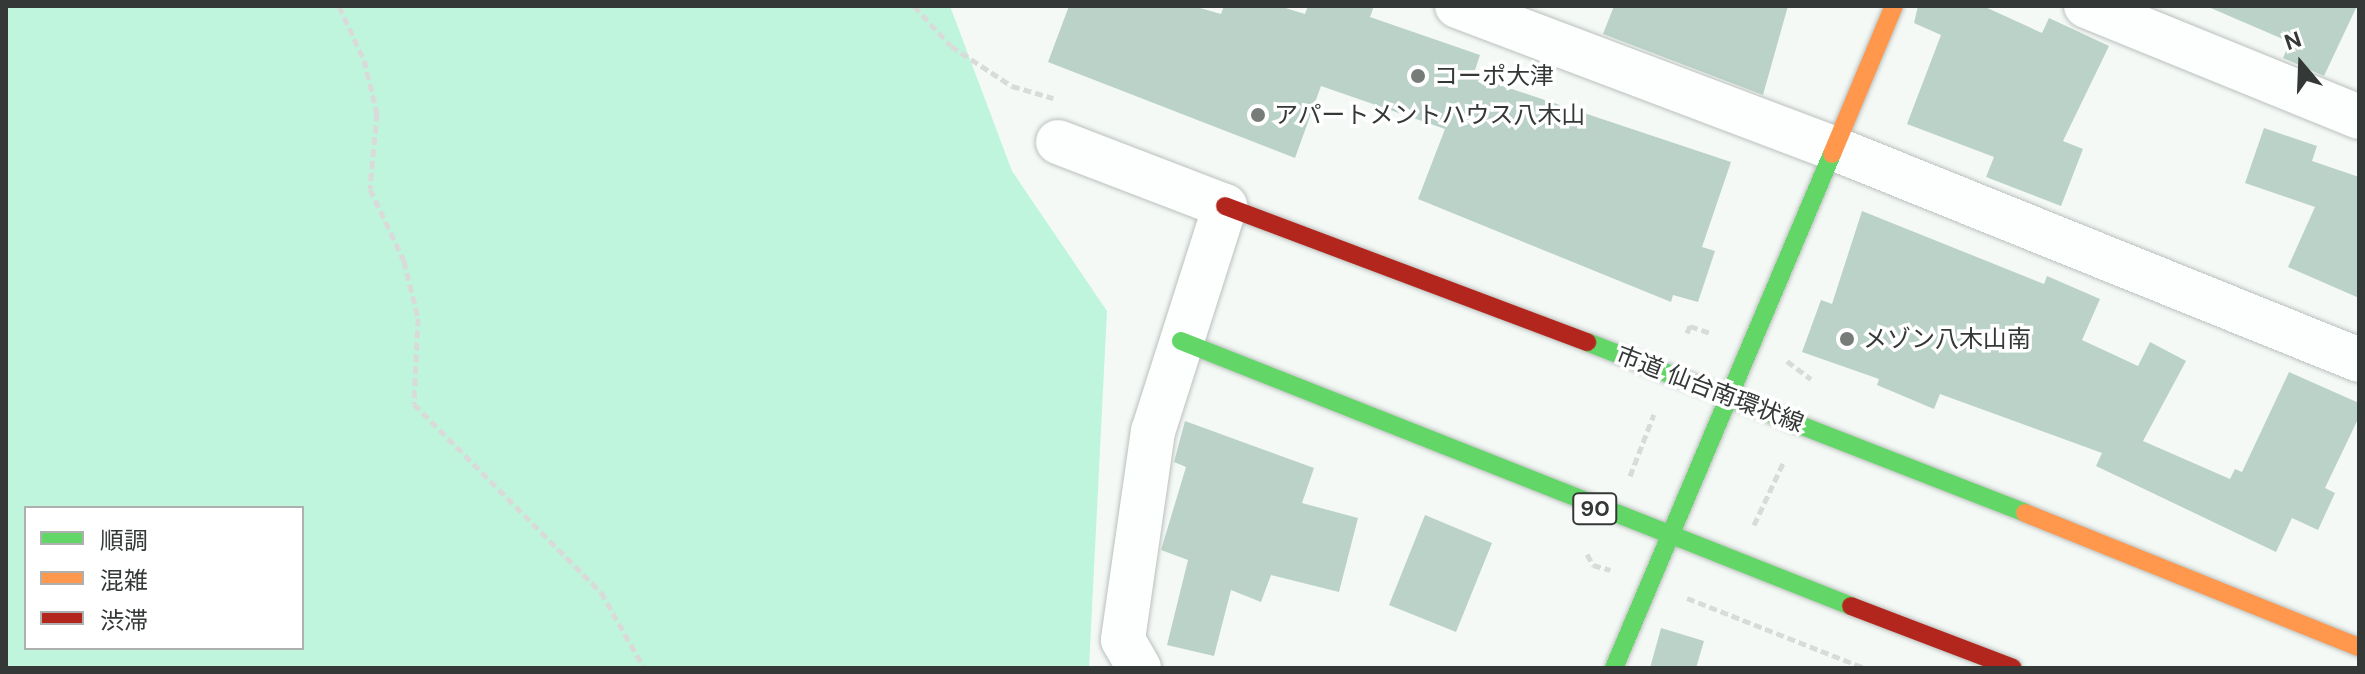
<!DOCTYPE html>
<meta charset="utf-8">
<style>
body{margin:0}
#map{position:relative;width:2365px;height:674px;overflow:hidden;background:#f4f9f6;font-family:"DM Sans","Noto Sans JP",sans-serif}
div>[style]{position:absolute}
.green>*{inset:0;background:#bff5dd}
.building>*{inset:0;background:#bad2c8}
.path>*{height:5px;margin-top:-2.5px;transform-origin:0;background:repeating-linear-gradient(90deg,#d9dbda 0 8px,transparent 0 12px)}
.roads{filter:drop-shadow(0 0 2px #bbc0bd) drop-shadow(0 0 2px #bbc0bd)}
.street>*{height:44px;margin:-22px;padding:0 22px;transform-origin:22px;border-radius:22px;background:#fdfefe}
.fast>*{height:18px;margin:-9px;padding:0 9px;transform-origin:9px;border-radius:9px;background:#63d668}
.slow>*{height:18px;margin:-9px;padding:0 9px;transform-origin:9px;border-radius:9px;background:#ff974d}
.jam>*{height:18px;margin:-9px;padding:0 9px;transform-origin:9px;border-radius:9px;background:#b3261e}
.dots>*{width:22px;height:22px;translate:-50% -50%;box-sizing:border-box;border:4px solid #fff;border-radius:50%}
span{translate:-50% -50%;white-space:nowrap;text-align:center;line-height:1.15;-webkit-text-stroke:7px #fff;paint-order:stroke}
.shield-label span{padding:2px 6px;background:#fff;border:2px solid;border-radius:6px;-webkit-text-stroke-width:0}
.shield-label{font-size:22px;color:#343836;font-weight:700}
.poi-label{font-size:24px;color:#343836}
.left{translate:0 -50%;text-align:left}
.street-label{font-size:24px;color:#343836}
.frame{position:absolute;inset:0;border:8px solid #343836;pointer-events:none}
.legend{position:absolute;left:24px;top:506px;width:280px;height:144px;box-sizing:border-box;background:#fff;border:2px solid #aeafaf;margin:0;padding:10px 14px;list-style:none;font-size:24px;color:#343836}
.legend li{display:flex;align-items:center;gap:16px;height:40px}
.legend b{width:40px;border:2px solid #aeafaf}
.north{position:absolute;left:2261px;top:24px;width:80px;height:80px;-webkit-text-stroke:6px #fff;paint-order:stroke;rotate:341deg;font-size:22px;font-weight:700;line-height:32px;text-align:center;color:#343836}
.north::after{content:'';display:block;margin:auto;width:28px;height:36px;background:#343836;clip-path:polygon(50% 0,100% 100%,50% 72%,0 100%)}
</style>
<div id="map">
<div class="green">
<div style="clip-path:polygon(evenodd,6px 6px,950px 6px,1012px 171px,1107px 311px,1089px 668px,6px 668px,6px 6px,26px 508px,302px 508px,302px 648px,26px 648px,26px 508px)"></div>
</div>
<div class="building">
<div style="clip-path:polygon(1069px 6px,1193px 6px,1221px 14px,1224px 6px,1279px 6px,1305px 14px,1308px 6px,1374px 6px,1370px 17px,1480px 55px,1473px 76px,1731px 162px,1702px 247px,1715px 251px,1698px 302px,1673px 295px,1671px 302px,1418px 199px,1445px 129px,1321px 86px,1295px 158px,1048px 62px)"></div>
<div style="clip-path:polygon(1614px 6px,1788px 6px,1763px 95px,1603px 34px)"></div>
<div style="clip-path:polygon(1918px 6px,1983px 6px,2042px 33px,2049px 18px,2109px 46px,2063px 141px,2083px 149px,2061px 206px,1986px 177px,1994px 157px,1907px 124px,1941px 35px,1914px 23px)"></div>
<div style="clip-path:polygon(2206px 6px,2357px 6px,2324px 76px,2283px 58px,2290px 42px)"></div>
<div style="clip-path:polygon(2264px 128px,2317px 146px,2312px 161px,2359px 177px,2359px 298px,2288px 267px,2315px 207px,2245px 183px)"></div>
<div style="clip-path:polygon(1862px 211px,2044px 284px,2047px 276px,2100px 299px,2082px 340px,2138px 366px,2150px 342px,2186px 361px,2143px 441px,2230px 479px,2235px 469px,2242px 472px,2289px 372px,2359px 403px,2359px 417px,2325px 488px,2335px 493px,2318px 530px,2292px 518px,2276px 552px,2096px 466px,2102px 453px,1940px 394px,1934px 409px,1877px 385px,1879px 379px,1802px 352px,1821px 300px,1832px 304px)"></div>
<div style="clip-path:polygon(1185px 421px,1314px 468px,1302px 503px,1358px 518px,1339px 592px,1271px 575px,1261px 602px,1231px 590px,1214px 656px,1167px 645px,1188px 560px,1161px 550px,1186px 467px,1174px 462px)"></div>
<div style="clip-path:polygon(1425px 515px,1492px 543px,1456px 632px,1389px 605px)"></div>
<div style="clip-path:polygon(1661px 628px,1704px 641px,1696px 668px,1650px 668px)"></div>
</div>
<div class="path">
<div style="left:339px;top:6px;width:60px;rotate:65.2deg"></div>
<div style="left:364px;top:60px;width:55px;rotate:76.2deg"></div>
<div style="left:377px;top:113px;width:76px;rotate:95.3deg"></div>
<div style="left:370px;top:189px;width:80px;rotate:64.7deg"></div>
<div style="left:404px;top:261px;width:59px;rotate:76.2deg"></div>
<div style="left:418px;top:318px;width:86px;rotate:92.7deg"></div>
<div style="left:414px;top:404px;width:265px;rotate:45.2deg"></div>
<div style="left:601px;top:592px;width:87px;rotate:60.5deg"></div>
<div style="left:914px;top:6px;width:54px;rotate:47.2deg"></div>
<div style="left:951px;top:46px;width:73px;rotate:33.3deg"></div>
<div style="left:1012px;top:86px;width:43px;rotate:16.3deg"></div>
<div style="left:1687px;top:333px;width:8px;rotate:-67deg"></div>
<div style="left:1690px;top:326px;width:21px;rotate:19deg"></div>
<div style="left:1787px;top:361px;width:30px;rotate:37deg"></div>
<div style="left:1630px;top:476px;width:66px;rotate:-68.8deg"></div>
<div style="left:1754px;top:525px;width:71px;rotate:-64.9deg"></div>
<div style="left:1587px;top:554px;width:13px;rotate:61deg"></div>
<div style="left:1593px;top:565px;width:18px;rotate:16deg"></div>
<div style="left:1687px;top:598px;width:191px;rotate:21.5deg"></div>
</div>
<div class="roads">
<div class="street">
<div style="left:1457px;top:6px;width:402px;rotate:20.7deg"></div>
<div style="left:1833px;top:148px;width:567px;rotate:21.95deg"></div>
<div style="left:2086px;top:6px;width:295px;rotate:22.1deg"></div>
<div style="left:1058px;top:142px;width:179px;rotate:21deg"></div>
<div style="left:1225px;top:206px;width:236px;rotate:107.7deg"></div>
<div style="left:1153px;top:431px;width:211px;rotate:98.2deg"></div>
<div style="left:1123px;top:640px;width:32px;rotate:60deg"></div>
</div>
<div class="fast">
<div style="left:1181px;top:341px;width:721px;rotate:21.58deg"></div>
<div style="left:1587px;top:342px;width:470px;rotate:21.3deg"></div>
<div style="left:1614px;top:668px;width:558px;rotate:-67.02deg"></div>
</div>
<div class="slow">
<div style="left:1832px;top:154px;width:160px;rotate:-67.3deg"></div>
<div style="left:2025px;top:513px;width:360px;rotate:21.9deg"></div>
</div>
<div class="jam">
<div style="left:1225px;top:206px;width:387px;rotate:20.6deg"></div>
<div style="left:1851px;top:606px;width:173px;rotate:20.9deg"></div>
</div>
</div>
<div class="dots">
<div style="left:1418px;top:76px;background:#777c79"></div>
<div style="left:1258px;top:115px;background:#777c79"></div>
<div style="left:1847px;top:339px;background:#777c79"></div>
</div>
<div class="shield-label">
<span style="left:1595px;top:509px">90</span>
</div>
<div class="poi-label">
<span class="left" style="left:1434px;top:76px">コーポ大津</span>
<span class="left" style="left:1274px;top:115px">アパートメントハウス八木山</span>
<span class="left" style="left:1863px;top:339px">メゾン八木山南</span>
</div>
<div class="street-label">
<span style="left:1710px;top:389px;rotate:21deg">市道 仙台南環状線</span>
</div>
<div class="frame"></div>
<ul class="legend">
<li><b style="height:10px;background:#63d668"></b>順調</li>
<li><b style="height:10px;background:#ff974d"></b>混雑</li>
<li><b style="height:10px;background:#b3261e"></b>渋滞</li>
</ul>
<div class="north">N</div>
</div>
